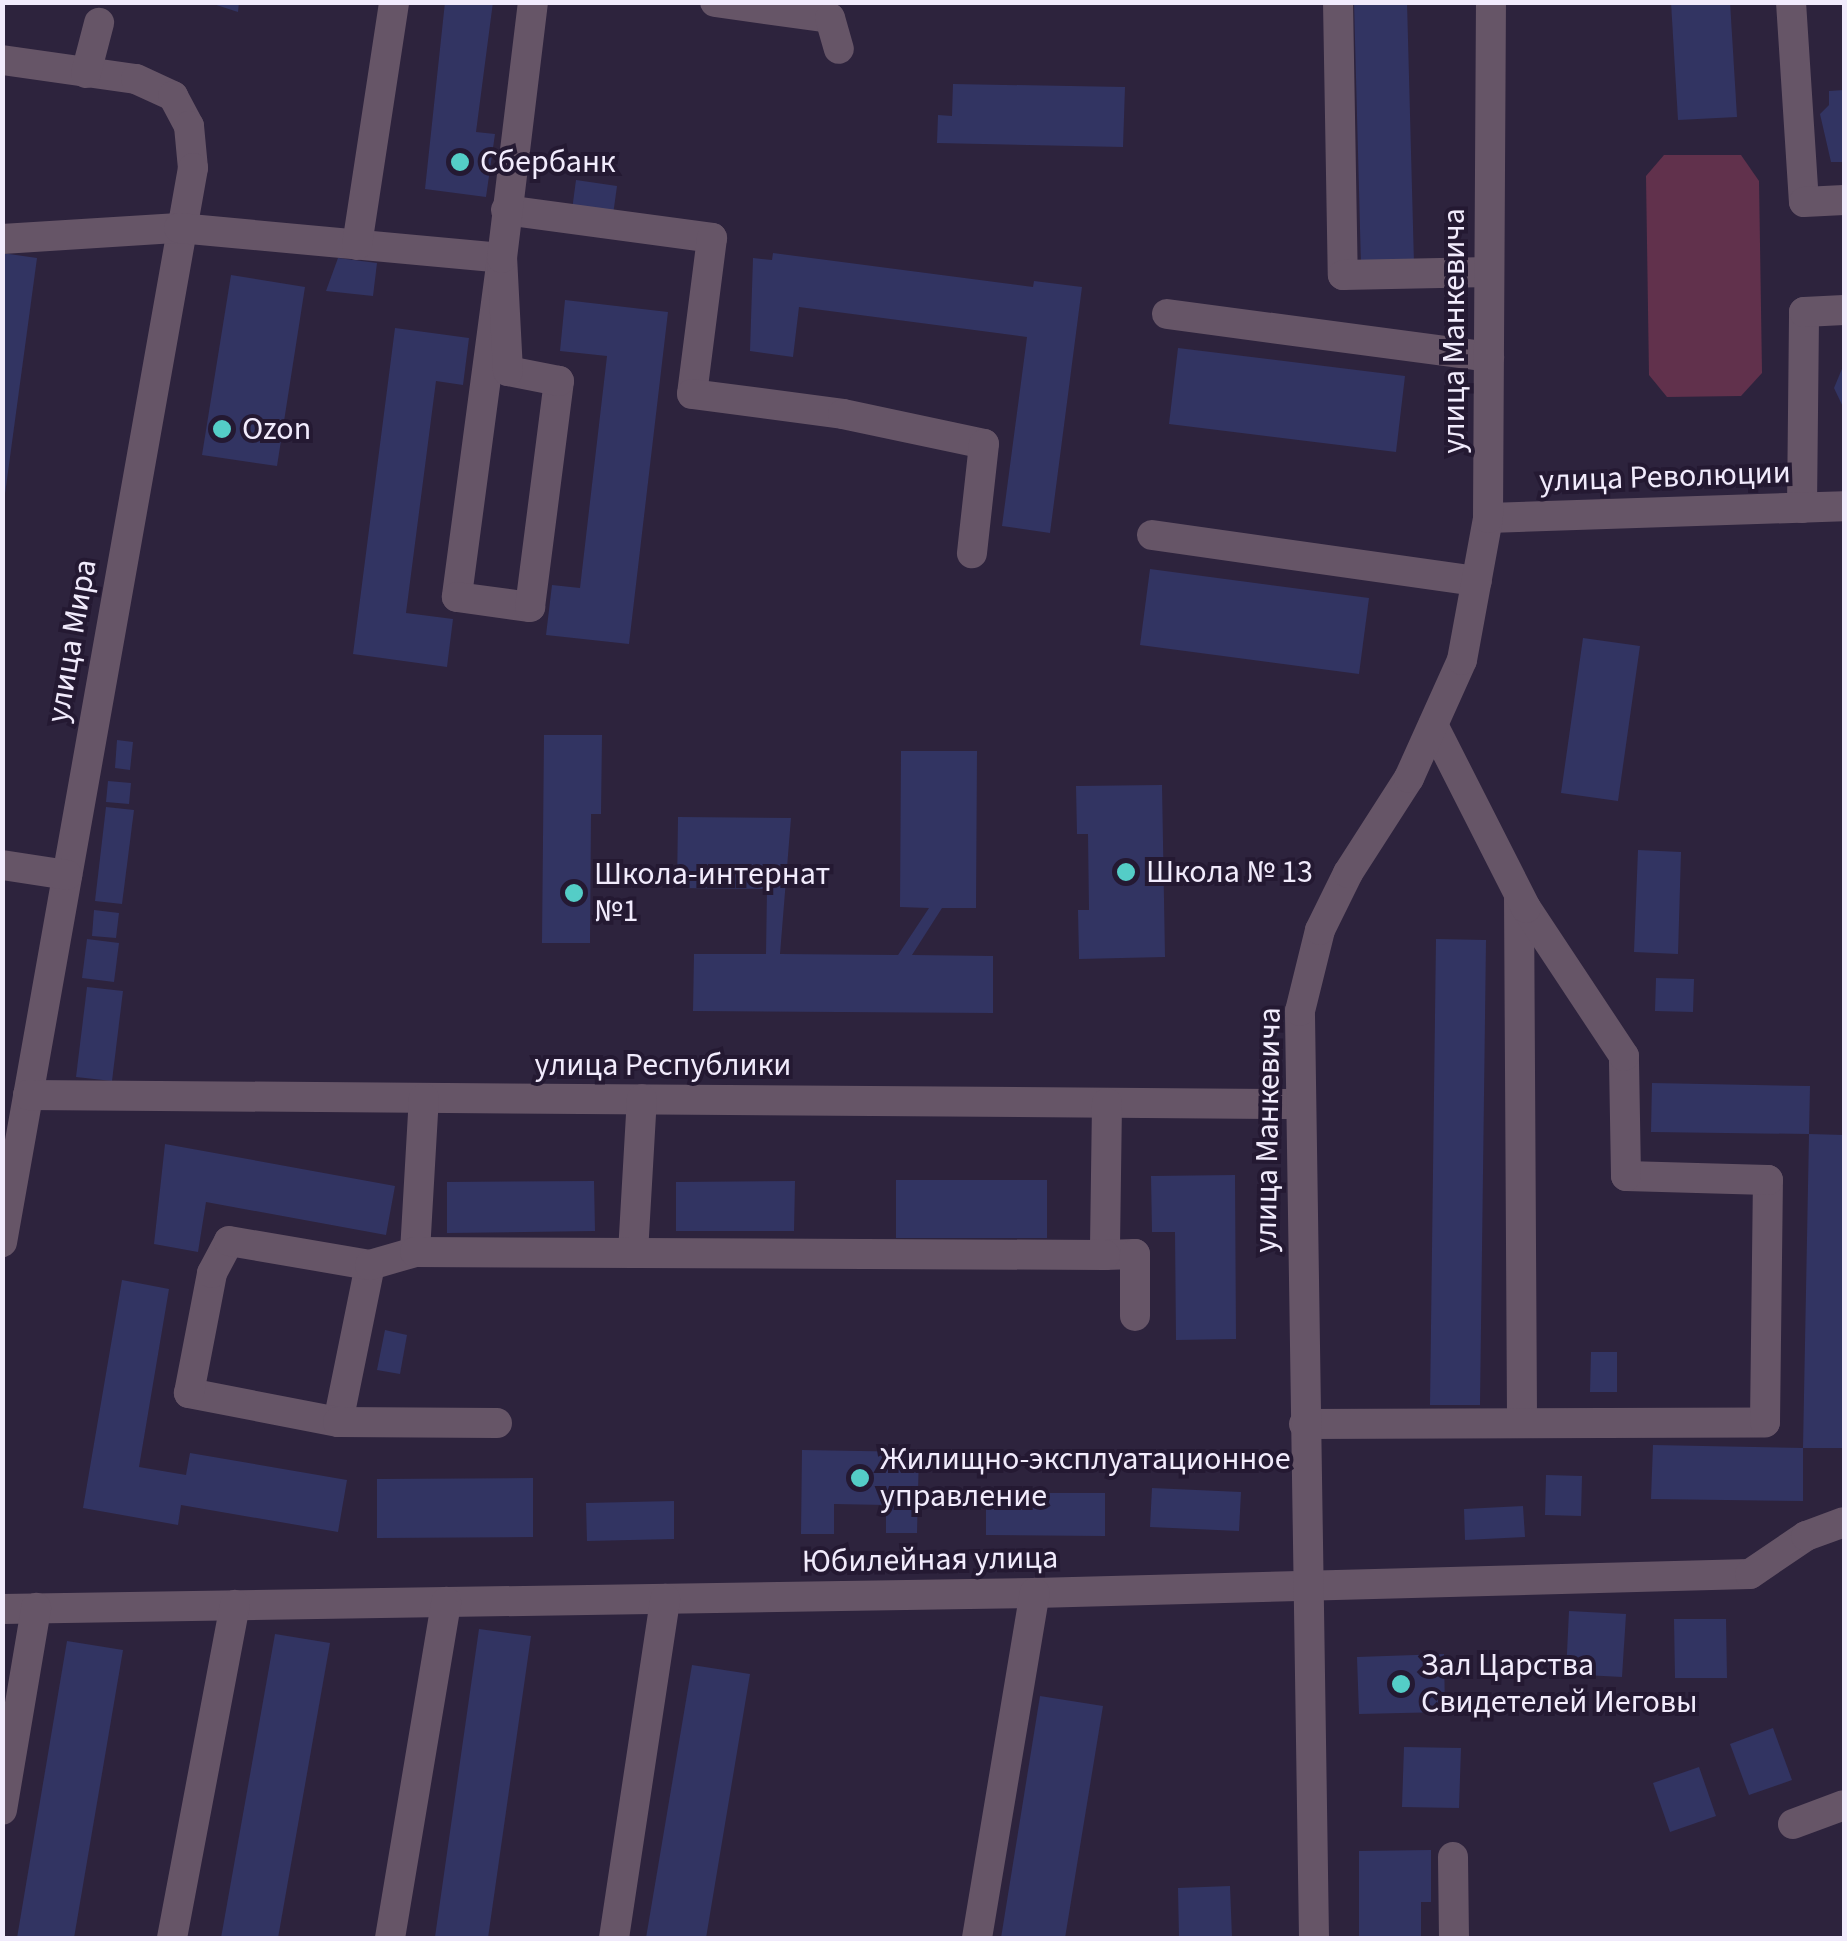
<!DOCTYPE html>
<meta charset="utf-8">
<style>
body{margin:0}
#map{position:relative;width:1847px;height:1941px;overflow:hidden;background:#2d233d;font-family:"Source Sans 3",sans-serif}
div>[style]{position:absolute}
.green>*{inset:0;background:#61314c}
.building>*{inset:0;background:#323462}
.minor>*{height:30px;margin:-15px;padding:0 15px;transform-origin:15px;border-radius:15px;background:#665567}
.dots>*{width:28px;height:28px;translate:-50% -50%;box-sizing:border-box;border:5px solid #241932;border-radius:50%}
span{translate:-50% -50%;white-space:nowrap;text-align:center;line-height:1.15;-webkit-text-stroke:8px #241932;paint-order:stroke}
.poi-label{font-size:32px;color:#f1ebfc}
.left{translate:0 -50%;text-align:left}
.street-label{font-size:32px;color:#f1ebfc}
.frame{position:absolute;inset:0;border:5px solid #f1ebfc;pointer-events:none}
</style>
<div id="map">
<div class="green">
<div style="clip-path:polygon(1664px 155px,1741px 155px,1759px 181px,1762px 373px,1741px 396px,1667px 397px,1649px 375px,1646px 176px)"></div>
</div>
<div class="building">
<div style="clip-path:polygon(207px 2px,239px 2px,238px 12px)"></div>
<div style="clip-path:polygon(445px 2px,493px 2px,476px 132px,495px 134px,486px 197px,425px 189px)"></div>
<div style="clip-path:polygon(1354px 2px,1407px 2px,1414px 264px,1361px 265px)"></div>
<div style="clip-path:polygon(1671px 2px,1730px 2px,1737px 117px,1678px 120px)"></div>
<div style="clip-path:polygon(953px 84px,1125px 87px,1123px 147px,937px 143px,938px 115px,952px 116px)"></div>
<div style="clip-path:polygon(1844px 90px,1844px 162px,1831px 162px,1820px 114px,1829px 105px,1829px 91px)"></div>
<div style="clip-path:polygon(576px 180px,617px 186px,613px 215px,572px 210px)"></div>
<div style="clip-path:polygon(2px 253px,37px 258px,5px 494px,2px 494px)"></div>
<div style="clip-path:polygon(773px 253px,1033px 287px,1034px 281px,1082px 287px,1050px 533px,1002px 526px,1027px 337px,799px 307px,793px 357px,750px 351px,753px 258px,772px 260px)"></div>
<div style="clip-path:polygon(338px 258px,377px 263px,373px 296px,326px 291px)"></div>
<div style="clip-path:polygon(231px 275px,305px 287px,277px 466px,202px 455px)"></div>
<div style="clip-path:polygon(565px 300px,668px 312px,629px 644px,546px 635px,552px 585px,580px 588px,607px 356px,560px 351px)"></div>
<div style="clip-path:polygon(395px 328px,469px 338px,463px 385px,436px 381px,406px 613px,453px 619px,447px 667px,353px 654px)"></div>
<div style="clip-path:polygon(1178px 348px,1405px 376px,1396px 452px,1169px 424px)"></div>
<div style="clip-path:polygon(1844px 364px,1844px 409px,1834px 388px)"></div>
<div style="clip-path:polygon(1150px 569px,1369px 598px,1359px 674px,1140px 645px)"></div>
<div style="clip-path:polygon(1583px 638px,1640px 646px,1618px 801px,1561px 793px)"></div>
<div style="clip-path:polygon(544px 735px,602px 735px,601px 814px,591px 814px,590px 943px,542px 943px)"></div>
<div style="clip-path:polygon(117px 740px,133px 742px,130px 770px,115px 768px)"></div>
<div style="clip-path:polygon(901px 751px,977px 751px,976px 908px,942px 908px,912px 955px,993px 956px,993px 1013px,693px 1011px,694px 954px,766px 954px,767px 889px,677px 888px,678px 817px,791px 818px,780px 954px,898px 955px,929px 908px,900px 907px)"></div>
<div style="clip-path:polygon(108px 781px,131px 783px,129px 804px,106px 802px)"></div>
<div style="clip-path:polygon(1162px 785px,1165px 957px,1079px 959px,1078px 910px,1089px 910px,1088px 834px,1077px 834px,1076px 786px)"></div>
<div style="clip-path:polygon(106px 807px,134px 810px,122px 904px,95px 901px)"></div>
<div style="clip-path:polygon(1638px 850px,1681px 852px,1678px 954px,1634px 952px)"></div>
<div style="clip-path:polygon(94px 910px,119px 913px,116px 938px,92px 936px)"></div>
<div style="clip-path:polygon(87px 939px,119px 943px,114px 982px,82px 978px)"></div>
<div style="clip-path:polygon(1436px 939px,1486px 940px,1480px 1405px,1430px 1405px)"></div>
<div style="clip-path:polygon(1656px 978px,1694px 979px,1693px 1012px,1655px 1011px)"></div>
<div style="clip-path:polygon(87px 987px,123px 991px,112px 1081px,76px 1077px)"></div>
<div style="clip-path:polygon(1652px 1083px,1810px 1086px,1809px 1134px,1651px 1132px)"></div>
<div style="clip-path:polygon(1809px 1134px,1844px 1135px,1844px 1448px,1803px 1448px)"></div>
<div style="clip-path:polygon(165px 1144px,395px 1186px,386px 1235px,206px 1202px,198px 1252px,154px 1244px)"></div>
<div style="clip-path:polygon(1235px 1175px,1236px 1339px,1176px 1340px,1175px 1232px,1152px 1232px,1151px 1176px)"></div>
<div style="clip-path:polygon(896px 1180px,1047px 1180px,1047px 1238px,896px 1238px)"></div>
<div style="clip-path:polygon(594px 1181px,595px 1231px,447px 1233px,447px 1182px)"></div>
<div style="clip-path:polygon(795px 1181px,794px 1231px,676px 1231px,676px 1182px)"></div>
<div style="clip-path:polygon(122px 1280px,169px 1289px,139px 1467px,186px 1475px,190px 1453px,347px 1480px,338px 1532px,181px 1505px,178px 1525px,83px 1508px)"></div>
<div style="clip-path:polygon(385px 1330px,407px 1335px,400px 1374px,377px 1370px)"></div>
<div style="clip-path:polygon(1591px 1352px,1617px 1352px,1617px 1392px,1590px 1392px)"></div>
<div style="clip-path:polygon(1653px 1445px,1803px 1448px,1803px 1501px,1651px 1499px)"></div>
<div style="clip-path:polygon(802px 1450px,919px 1452px,917px 1533px,886px 1533px,886px 1505px,834px 1504px,834px 1534px,801px 1534px)"></div>
<div style="clip-path:polygon(1546px 1475px,1582px 1476px,1581px 1516px,1545px 1515px)"></div>
<div style="clip-path:polygon(533px 1478px,533px 1537px,377px 1538px,377px 1479px)"></div>
<div style="clip-path:polygon(1152px 1488px,1241px 1492px,1239px 1531px,1150px 1527px)"></div>
<div style="clip-path:polygon(986px 1493px,1105px 1493px,1105px 1536px,986px 1535px)"></div>
<div style="clip-path:polygon(674px 1501px,674px 1539px,587px 1541px,586px 1503px)"></div>
<div style="clip-path:polygon(1523px 1506px,1525px 1537px,1465px 1540px,1464px 1509px)"></div>
<div style="clip-path:polygon(1569px 1611px,1626px 1614px,1622px 1677px,1566px 1674px)"></div>
<div style="clip-path:polygon(1674px 1619px,1726px 1619px,1727px 1678px,1675px 1678px)"></div>
<div style="clip-path:polygon(479px 1629px,531px 1636px,488px 1938px,443px 1938px,435px 1937px)"></div>
<div style="clip-path:polygon(275px 1634px,330px 1643px,278px 1938px,221px 1938px)"></div>
<div style="clip-path:polygon(67px 1641px,123px 1650px,74px 1938px,17px 1938px)"></div>
<div style="clip-path:polygon(1444px 1654px,1445px 1712px,1359px 1714px,1357px 1657px)"></div>
<div style="clip-path:polygon(692px 1665px,750px 1674px,706px 1938px,646px 1938px)"></div>
<div style="clip-path:polygon(1040px 1696px,1103px 1706px,1065px 1938px,1001px 1938px)"></div>
<div style="clip-path:polygon(1773px 1728px,1792px 1780px,1749px 1795px,1730px 1744px)"></div>
<div style="clip-path:polygon(1404px 1747px,1461px 1748px,1459px 1808px,1402px 1807px)"></div>
<div style="clip-path:polygon(1699px 1767px,1716px 1816px,1670px 1832px,1653px 1783px)"></div>
<div style="clip-path:polygon(1431px 1850px,1431px 1902px,1421px 1902px,1421px 1938px,1359px 1938px,1359px 1851px)"></div>
<div style="clip-path:polygon(1230px 1886px,1232px 1938px,1179px 1938px,1178px 1888px)"></div>
</div>
<div class="minor">
<div style="left:715px;top:2px;width:116px;rotate:7.9deg"></div>
<div style="left:830px;top:18px;width:32px;rotate:74deg"></div>
<div style="left:1338px;top:2px;width:273px;rotate:89deg"></div>
<div style="left:1343px;top:275px;width:146px;rotate:-1.2deg"></div>
<div style="left:1791px;top:2px;width:200px;rotate:86.3deg"></div>
<div style="left:1804px;top:202px;width:40px;rotate:-2.9deg"></div>
<div style="left:2px;top:60px;width:135px;rotate:8.1deg"></div>
<div style="left:136px;top:79px;width:41px;rotate:24.7deg"></div>
<div style="left:173px;top:96px;width:34px;rotate:62deg"></div>
<div style="left:189px;top:126px;width:42px;rotate:84.6deg"></div>
<div style="left:193px;top:168px;width:1091px;rotate:100.08deg"></div>
<div style="left:86px;top:73px;width:52px;rotate:-75.4deg"></div>
<div style="left:506px;top:210px;width:208px;rotate:7.7deg"></div>
<div style="left:712px;top:238px;width:157px;rotate:97.3deg"></div>
<div style="left:692px;top:394px;width:152px;rotate:7.5deg"></div>
<div style="left:843px;top:414px;width:144px;rotate:12deg"></div>
<div style="left:984px;top:444px;width:110px;rotate:96.3deg"></div>
<div style="left:2px;top:239px;width:177px;rotate:-3.6deg"></div>
<div style="left:179px;top:228px;width:324px;rotate:5.3deg"></div>
<div style="left:502px;top:258px;width:342px;rotate:97.6deg"></div>
<div style="left:457px;top:597px;width:74px;rotate:7.8deg"></div>
<div style="left:530px;top:607px;width:228px;rotate:-82.7deg"></div>
<div style="left:559px;top:381px;width:52px;rotate:-168.9deg"></div>
<div style="left:508px;top:371px;width:113px;rotate:-93deg"></div>
<div style="left:502px;top:258px;width:258px;rotate:-83.1deg"></div>
<div style="left:357px;top:245px;width:246px;rotate:-81.3deg"></div>
<div style="left:1167px;top:314px;width:325px;rotate:7.6deg"></div>
<div style="left:1802px;top:508px;width:196px;rotate:-89.4deg"></div>
<div style="left:1804px;top:312px;width:40px;rotate:-2.9deg"></div>
<div style="left:1488px;top:518px;width:356px;rotate:-1.9deg"></div>
<div style="left:1152px;top:535px;width:328px;rotate:8.1deg"></div>
<div style="left:2px;top:865px;width:66px;rotate:8.7deg"></div>
<div style="left:1519px;top:896px;width:527px;rotate:89.67deg"></div>
<div style="left:28px;top:1095px;width:1271px;rotate:0.41deg"></div>
<div style="left:1107px;top:1103px;width:152px;rotate:90.8deg"></div>
<div style="left:1105px;top:1255px;width:30px;rotate:-2deg"></div>
<div style="left:1135px;top:1254px;width:62px;rotate:90deg"></div>
<div style="left:415px;top:1252px;width:154px;rotate:-86.7deg"></div>
<div style="left:633px;top:1253px;width:154px;rotate:-86.7deg"></div>
<div style="left:370px;top:1265px;width:160px;rotate:101.5deg"></div>
<div style="left:338px;top:1422px;width:152px;rotate:-169deg"></div>
<div style="left:189px;top:1393px;width:122px;rotate:-79.1deg"></div>
<div style="left:212px;top:1273px;width:36px;rotate:-62deg"></div>
<div style="left:229px;top:1241px;width:143px;rotate:9.7deg"></div>
<div style="left:370px;top:1265px;width:47px;rotate:-16.1deg"></div>
<div style="left:415px;top:1252px;width:690px;rotate:0.25deg"></div>
<div style="left:338px;top:1422px;width:159px;rotate:0.4deg"></div>
<div style="left:1304px;top:1424px;width:461px;rotate:-0.2deg"></div>
<div style="left:1765px;top:1422px;width:242px;rotate:-89.3deg"></div>
<div style="left:1768px;top:1180px;width:142px;rotate:-178.4deg"></div>
<div style="left:1626px;top:1176px;width:120px;rotate:-91deg"></div>
<div style="left:1624px;top:1056px;width:178px;rotate:-123.5deg"></div>
<div style="left:1526px;top:908px;width:205px;rotate:-116.9deg"></div>
<div style="left:2px;top:1609px;width:1033px;rotate:-0.89deg"></div>
<div style="left:1035px;top:1593px;width:715px;rotate:-1.52deg"></div>
<div style="left:1750px;top:1574px;width:68px;rotate:-34.2deg"></div>
<div style="left:1806px;top:1536px;width:40px;rotate:-20.2deg"></div>
<div style="left:2px;top:1810px;width:205px;rotate:-80.4deg"></div>
<div style="left:1793px;top:1824px;width:54px;rotate:-20.4deg"></div>
<div style="left:1453px;top:1857px;width:81px;rotate:89.3deg"></div>
<div style="left:172px;top:1938px;width:339px;rotate:-79.3deg"></div>
<div style="left:390px;top:1938px;width:341px;rotate:-80.5deg"></div>
<div style="left:614px;top:1938px;width:343px;rotate:-81.4deg"></div>
<div style="left:977px;top:1938px;width:350px;rotate:-80.5deg"></div>
<div style="left:1314px;top:1938px;width:927px;rotate:-90.87deg"></div>
<div style="left:1300px;top:1011px;width:83px;rotate:-76.1deg"></div>
<div style="left:1320px;top:930px;width:64px;rotate:-63.8deg"></div>
<div style="left:1348px;top:873px;width:113px;rotate:-57.3deg"></div>
<div style="left:1409px;top:778px;width:129px;rotate:-65.8deg"></div>
<div style="left:1462px;top:660px;width:144px;rotate:-79.6deg"></div>
<div style="left:1488px;top:518px;width:516px;rotate:-89.67deg"></div>
</div>
<div class="dots">
<div style="left:460px;top:162px;background:#54cdc7"></div>
<div style="left:222px;top:429px;background:#54cdc7"></div>
<div style="left:1126px;top:872px;background:#54cdc7"></div>
<div style="left:574px;top:893px;background:#54cdc7"></div>
<div style="left:860px;top:1478px;background:#54cdc7"></div>
<div style="left:1401px;top:1684px;background:#54cdc7"></div>
</div>
<div class="poi-label">
<span class="left" style="left:480px;top:162px">Сбербанк</span>
<span class="left" style="left:242px;top:429px">Ozon</span>
<span class="left" style="left:1146px;top:872px">Школа № 13</span>
<span class="left" style="left:594px;top:893px">Школа-интернат<br>№1</span>
<span class="left" style="left:880px;top:1478px">Жилищно-эксплуатационное<br>управление</span>
<span class="left" style="left:1421px;top:1684px">Зал Царства<br>Свидетелей Иеговы</span>
</div>
<div class="street-label">
<span style="left:1454px;top:331px;rotate:-90deg">улица Манкевича</span>
<span style="left:1665px;top:477px;rotate:-2deg">улица Революции</span>
<span style="left:72px;top:641px;rotate:-80deg">улица Мира</span>
<span style="left:663px;top:1065px">улица Республики</span>
<span style="left:1268px;top:1130px;rotate:-89deg">улица Манкевича</span>
<span style="left:930px;top:1560px;rotate:-1deg">Юбилейная улица</span>
</div>
<div class="frame"></div>
</div>
